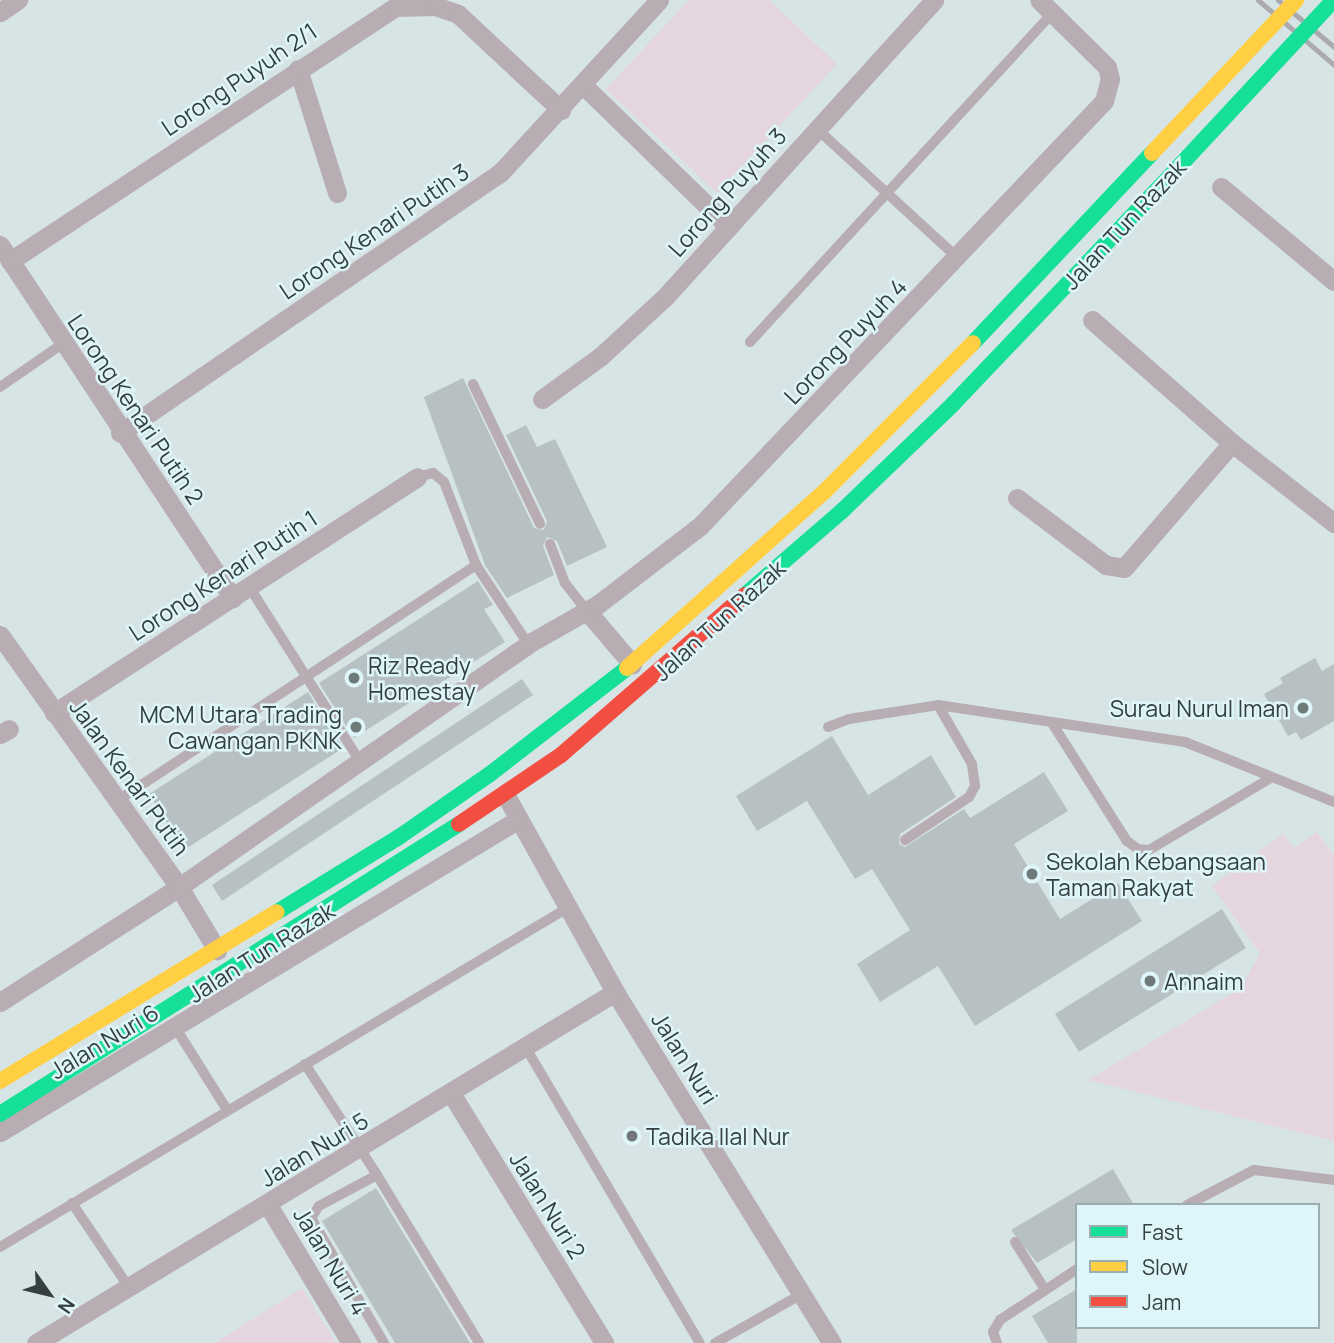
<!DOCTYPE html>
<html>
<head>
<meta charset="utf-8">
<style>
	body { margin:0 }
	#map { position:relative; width:1334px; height:1343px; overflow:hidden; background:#d7e4e6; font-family:Manrope,sans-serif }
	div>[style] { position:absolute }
	.green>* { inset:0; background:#e4d5df }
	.building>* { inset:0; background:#b7c1c3 }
	.lane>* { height:10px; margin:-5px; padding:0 5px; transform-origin:5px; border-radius:5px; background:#b7adb2 }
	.street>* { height:19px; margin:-9.5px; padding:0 9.5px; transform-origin:9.5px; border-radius:9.5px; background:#b7adb2 }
	.fast>* { height:16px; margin:-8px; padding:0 8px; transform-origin:8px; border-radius:8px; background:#16e098 }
	.slow>* { height:16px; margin:-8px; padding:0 8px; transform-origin:8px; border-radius:8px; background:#ffcf43 }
	.jam>* { height:16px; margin:-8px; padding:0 8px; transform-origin:8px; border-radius:8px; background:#f24e42 }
	.rail>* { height:5px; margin:-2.5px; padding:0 2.5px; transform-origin:2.5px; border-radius:2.5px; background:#a9a9ae }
	.fast-bridge>* { height:16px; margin:-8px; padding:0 8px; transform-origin:8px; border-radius:8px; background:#16e098 }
	.slow-bridge>* { height:16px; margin:-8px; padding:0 8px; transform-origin:8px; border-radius:8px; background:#ffcf43 }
	.dots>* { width:19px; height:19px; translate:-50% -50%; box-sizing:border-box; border:4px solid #def6f9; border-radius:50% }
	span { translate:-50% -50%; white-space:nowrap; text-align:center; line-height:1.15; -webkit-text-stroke:5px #def6f9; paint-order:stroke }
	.street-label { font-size:23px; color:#353f40 }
	.poi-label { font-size:23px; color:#353f40 }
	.left { translate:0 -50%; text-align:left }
	.right { translate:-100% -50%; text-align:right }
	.legend { position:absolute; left:1075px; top:1203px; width:245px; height:126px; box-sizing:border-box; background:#def6f9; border:2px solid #9aadaf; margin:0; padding:9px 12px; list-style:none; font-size:21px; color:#353f40 }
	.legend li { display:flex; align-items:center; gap:14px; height:35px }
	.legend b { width:35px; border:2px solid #9aadaf }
	.north { position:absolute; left:14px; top:1259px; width:70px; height:70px; -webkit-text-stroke:5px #def6f9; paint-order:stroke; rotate:124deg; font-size:19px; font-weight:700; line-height:28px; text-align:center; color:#353f40 }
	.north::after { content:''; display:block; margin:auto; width:24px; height:32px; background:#353f40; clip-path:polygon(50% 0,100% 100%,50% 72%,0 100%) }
</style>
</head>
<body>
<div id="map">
	<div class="green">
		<div style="clip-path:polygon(689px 0,769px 0,837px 64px,717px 193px,606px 89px)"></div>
		<div style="clip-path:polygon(1317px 832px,1334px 856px,1334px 1141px,1088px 1080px,1241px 988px,1260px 953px,1212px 886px,1283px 834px,1294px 848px)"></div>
		<div style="clip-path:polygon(302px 1288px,336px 1343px,215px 1343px)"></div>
	</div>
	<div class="building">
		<div style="clip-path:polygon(463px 378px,534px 528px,544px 530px,547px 521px,506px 435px,526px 425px,537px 447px,555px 439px,607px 547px,567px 566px,557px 541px,547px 537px,543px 546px,554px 575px,507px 598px,485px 565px,424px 397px)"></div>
		<div style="clip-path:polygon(478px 581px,493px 605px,484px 609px,505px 642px,354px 738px,319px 683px)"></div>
		<div style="clip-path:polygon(1315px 658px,1322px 671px,1334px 664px,1334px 721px,1301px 740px,1296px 732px,1288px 736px,1264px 694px,1283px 683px,1280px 678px)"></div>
		<div style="clip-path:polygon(522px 679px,533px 695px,222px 901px,212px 885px)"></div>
		<div style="clip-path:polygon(308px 692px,342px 746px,340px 750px,184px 850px,149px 794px)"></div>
		<div style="clip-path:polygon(832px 736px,868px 795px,931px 755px,956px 797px,900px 834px,899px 844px,905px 847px,964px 809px,970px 818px,1044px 772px,1068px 811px,1014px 844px,1060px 919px,1118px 883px,1142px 921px,975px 1026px,938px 966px,880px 1002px,857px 964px,910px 930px,872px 869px,855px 879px,807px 801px,757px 831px,736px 796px)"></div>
		<div style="clip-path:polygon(1222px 909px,1246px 948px,1079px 1052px,1055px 1014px)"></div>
		<div style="clip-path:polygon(1113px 1169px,1134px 1205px,1077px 1205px,1077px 1239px,1037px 1263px,1011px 1230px)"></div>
		<div style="clip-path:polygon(376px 1188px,470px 1343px,395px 1343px,322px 1221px)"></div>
		<div style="clip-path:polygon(1077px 1289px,1077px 1343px,1048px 1343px,1032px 1316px)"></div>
	</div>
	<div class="lane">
		<div style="left:817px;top:129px;width:191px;rotate:42.5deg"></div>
		<div style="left:750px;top:342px;width:447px;rotate:-47.4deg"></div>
		<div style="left:473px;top:384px;width:155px;rotate:64.4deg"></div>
		<div style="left:0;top:387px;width:75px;rotate:-34.7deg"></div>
		<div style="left:417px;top:477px;width:16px;rotate:-14deg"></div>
		<div style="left:433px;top:473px;width:14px;rotate:39deg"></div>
		<div style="left:444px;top:482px;width:89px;rotate:68.9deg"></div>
		<div style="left:476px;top:565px;width:95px;rotate:56.6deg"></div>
		<div style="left:550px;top:544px;width:42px;rotate:69deg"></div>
		<div style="left:565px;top:583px;width:36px;rotate:52deg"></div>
		<div style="left:250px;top:588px;width:205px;rotate:57.6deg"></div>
		<div style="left:1052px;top:723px;width:140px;rotate:57.6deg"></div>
		<div style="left:1127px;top:841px;width:14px;rotate:36deg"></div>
		<div style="left:1138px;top:849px;width:11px;rotate:5deg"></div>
		<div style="left:1149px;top:850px;width:139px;rotate:-30.6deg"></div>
		<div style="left:828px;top:727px;width:22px;rotate:-21deg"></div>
		<div style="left:849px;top:719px;width:90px;rotate:-8.9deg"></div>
		<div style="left:938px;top:705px;width:250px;rotate:8.5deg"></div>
		<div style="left:1185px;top:742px;width:161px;rotate:21.9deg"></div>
		<div style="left:117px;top:801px;width:430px;rotate:-33.3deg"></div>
		<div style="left:905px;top:840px;width:77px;rotate:-33.9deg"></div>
		<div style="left:969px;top:797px;width:13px;rotate:-61deg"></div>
		<div style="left:975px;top:786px;width:22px;rotate:-98deg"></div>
		<div style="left:972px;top:764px;width:68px;rotate:-120deg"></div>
		<div style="left:175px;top:1027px;width:98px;rotate:57.9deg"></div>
		<div style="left:526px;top:1048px;width:342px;rotate:59.5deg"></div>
		<div style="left:305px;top:1064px;width:132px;rotate:57deg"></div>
		<div style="left:377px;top:1175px;width:66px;rotate:151.9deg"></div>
		<div style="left:319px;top:1206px;width:14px;rotate:124deg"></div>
		<div style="left:311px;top:1218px;width:145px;rotate:59.7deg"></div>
		<div style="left:377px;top:1175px;width:197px;rotate:58.7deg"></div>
		<div style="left:72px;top:1203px;width:100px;rotate:56deg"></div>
		<div style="left:1187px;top:1205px;width:76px;rotate:-27.6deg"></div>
		<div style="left:1254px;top:1170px;width:81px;rotate:7.1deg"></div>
		<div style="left:1015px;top:1242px;width:54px;rotate:57.8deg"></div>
		<div style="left:0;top:1247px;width:663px;rotate:-30.86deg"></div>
		<div style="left:715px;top:1343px;width:100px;rotate:-29.4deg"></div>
		<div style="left:997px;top:1343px;width:12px;rotate:-110deg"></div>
		<div style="left:993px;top:1332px;width:14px;rotate:-60deg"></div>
		<div style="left:1000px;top:1320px;width:92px;rotate:-33.5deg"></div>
	</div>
	<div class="street">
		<div style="left:0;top:12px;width:22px;rotate:-34deg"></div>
		<div style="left:298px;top:69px;width:130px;rotate:72.5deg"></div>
		<div style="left:584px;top:86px;width:202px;rotate:44.2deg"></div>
		<div style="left:1221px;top:187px;width:147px;rotate:39.8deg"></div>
		<div style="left:0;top:245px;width:423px;rotate:56.6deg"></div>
		<div style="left:10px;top:261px;width:461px;rotate:-33.4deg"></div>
		<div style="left:395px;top:7px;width:40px;rotate:-1.4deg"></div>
		<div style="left:435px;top:6px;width:24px;rotate:19deg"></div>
		<div style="left:458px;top:14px;width:141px;rotate:43deg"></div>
		<div style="left:1092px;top:320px;width:186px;rotate:41.3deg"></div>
		<div style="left:1232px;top:443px;width:130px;rotate:38.1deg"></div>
		<div style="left:542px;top:399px;width:73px;rotate:-36.1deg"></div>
		<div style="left:601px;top:356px;width:87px;rotate:-42.7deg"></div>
		<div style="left:665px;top:297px;width:401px;rotate:-47.8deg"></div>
		<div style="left:120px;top:433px;width:460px;rotate:-34.4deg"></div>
		<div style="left:500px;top:173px;width:235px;rotate:-47.4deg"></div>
		<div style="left:1017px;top:498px;width:111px;rotate:37deg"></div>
		<div style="left:1106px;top:565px;width:18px;rotate:9deg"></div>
		<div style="left:1124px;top:568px;width:165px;rotate:-49.2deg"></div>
		<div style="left:587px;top:611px;width:70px;rotate:49.7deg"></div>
		<div style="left:0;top:635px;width:309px;rotate:54.6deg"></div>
		<div style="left:179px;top:887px;width:74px;rotate:58.9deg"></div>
		<div style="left:54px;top:713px;width:433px;rotate:-33deg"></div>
		<div style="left:0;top:734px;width:10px;rotate:-29deg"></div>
		<div style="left:505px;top:794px;width:227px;rotate:60.9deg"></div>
		<div style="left:615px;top:992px;width:413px;rotate:58.3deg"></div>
		<div style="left:0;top:1002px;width:213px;rotate:-32.7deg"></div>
		<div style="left:179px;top:887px;width:425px;rotate:-34.8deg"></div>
		<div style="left:528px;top:644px;width:79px;rotate:-29.5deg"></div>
		<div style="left:597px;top:605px;width:130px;rotate:-37.5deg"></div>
		<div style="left:700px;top:526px;width:586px;rotate:-46.45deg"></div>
		<div style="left:1104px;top:101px;width:23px;rotate:-75deg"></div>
		<div style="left:1110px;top:79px;width:12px;rotate:-104deg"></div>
		<div style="left:1107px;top:67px;width:95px;rotate:-135.4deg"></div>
		<div style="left:451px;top:1093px;width:293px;rotate:58.5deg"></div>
		<div style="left:0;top:1132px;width:606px;rotate:-31.09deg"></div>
		<div style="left:268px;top:1205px;width:161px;rotate:59deg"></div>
		<div style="left:36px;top:1343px;width:677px;rotate:-31.22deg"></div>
	</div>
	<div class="fast">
		<div style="left:973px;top:343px;width:261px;rotate:-46.7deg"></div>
		<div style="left:745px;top:595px;width:130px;rotate:-40.9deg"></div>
		<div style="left:843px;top:510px;width:153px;rotate:-43.9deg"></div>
		<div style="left:953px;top:404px;width:319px;rotate:-46.4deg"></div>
		<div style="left:277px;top:912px;width:143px;rotate:-31.6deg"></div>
		<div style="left:399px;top:837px;width:111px;rotate:-34.7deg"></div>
		<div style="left:490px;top:774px;width:173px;rotate:-37.7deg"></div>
		<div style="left:0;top:1114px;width:543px;rotate:-32.29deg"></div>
	</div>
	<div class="slow">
		<div style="left:627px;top:668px;width:266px;rotate:-41.8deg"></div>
		<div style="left:825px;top:491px;width:209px;rotate:-45deg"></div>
		<div style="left:0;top:1081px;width:324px;rotate:-31.4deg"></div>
	</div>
	<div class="jam">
		<div style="left:459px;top:824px;width:123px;rotate:-34.1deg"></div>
		<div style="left:561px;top:755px;width:244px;rotate:-41deg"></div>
	</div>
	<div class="rail">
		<div style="left:1258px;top:0;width:100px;rotate:40.5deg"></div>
		<div style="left:1278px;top:0;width:73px;rotate:40deg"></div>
	</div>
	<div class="fast-bridge">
		<div style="left:1173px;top:173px;width:236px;rotate:-47.1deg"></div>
	</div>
	<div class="slow-bridge">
		<div style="left:1152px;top:153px;width:210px;rotate:-46.7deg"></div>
	</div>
	<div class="dots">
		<div style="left:354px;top:678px;background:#6e797a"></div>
		<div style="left:1303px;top:708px;background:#6e797a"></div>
		<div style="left:356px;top:727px;background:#6e797a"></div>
		<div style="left:1032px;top:874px;background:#6e797a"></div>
		<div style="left:1150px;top:981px;background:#6e797a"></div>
		<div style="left:632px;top:1136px;background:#6e797a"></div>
	</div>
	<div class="street-label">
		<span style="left:239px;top:79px;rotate:-34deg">Lorong Puyuh 2/1</span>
		<span style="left:727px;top:192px;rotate:-48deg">Lorong Puyuh 3</span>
		<span style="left:1124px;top:224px;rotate:-47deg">Jalan Tun Razak</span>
		<span style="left:374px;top:231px;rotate:-34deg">Lorong Kenari Putih 3</span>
		<span style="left:845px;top:341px;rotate:-46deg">Lorong Puyuh 4</span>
		<span style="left:136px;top:409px;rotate:56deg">Lorong Kenari Putih 2</span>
		<span style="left:223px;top:575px;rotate:-33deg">Lorong Kenari Putih 1</span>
		<span style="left:719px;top:620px;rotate:-42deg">Jalan Tun Razak</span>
		<span style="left:130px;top:777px;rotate:54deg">Jalan Kenari Putih</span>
		<span style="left:261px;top:952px;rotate:-32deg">Jalan Tun Razak</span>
		<span style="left:104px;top:1041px;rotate:-31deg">Jalan Nuri 6</span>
		<span style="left:685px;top:1058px;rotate:58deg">Jalan Nuri</span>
		<span style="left:314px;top:1149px;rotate:-31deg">Jalan Nuri 5</span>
		<span style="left:548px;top:1205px;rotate:58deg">Jalan Nuri 2</span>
		<span style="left:331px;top:1261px;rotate:59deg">Jalan Nuri 4</span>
	</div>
	<div class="poi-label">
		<span class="left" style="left:368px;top:678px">Riz Ready<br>Homestay</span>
		<span class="right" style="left:1289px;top:708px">Surau Nurul Iman</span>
		<span class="right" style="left:342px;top:727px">MCM Utara Trading<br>Cawangan PKNK</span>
		<span class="left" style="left:1046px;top:874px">Sekolah Kebangsaan<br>Taman Rakyat</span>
		<span class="left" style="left:1164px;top:981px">Annaim</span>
		<span class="left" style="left:646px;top:1136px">Tadika Ilal Nur</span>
	</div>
	<ul class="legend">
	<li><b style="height:9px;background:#16e098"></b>Fast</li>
	<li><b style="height:9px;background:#ffcf43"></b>Slow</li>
	<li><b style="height:9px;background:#f24e42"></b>Jam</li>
	</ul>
	<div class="north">N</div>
</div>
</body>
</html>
